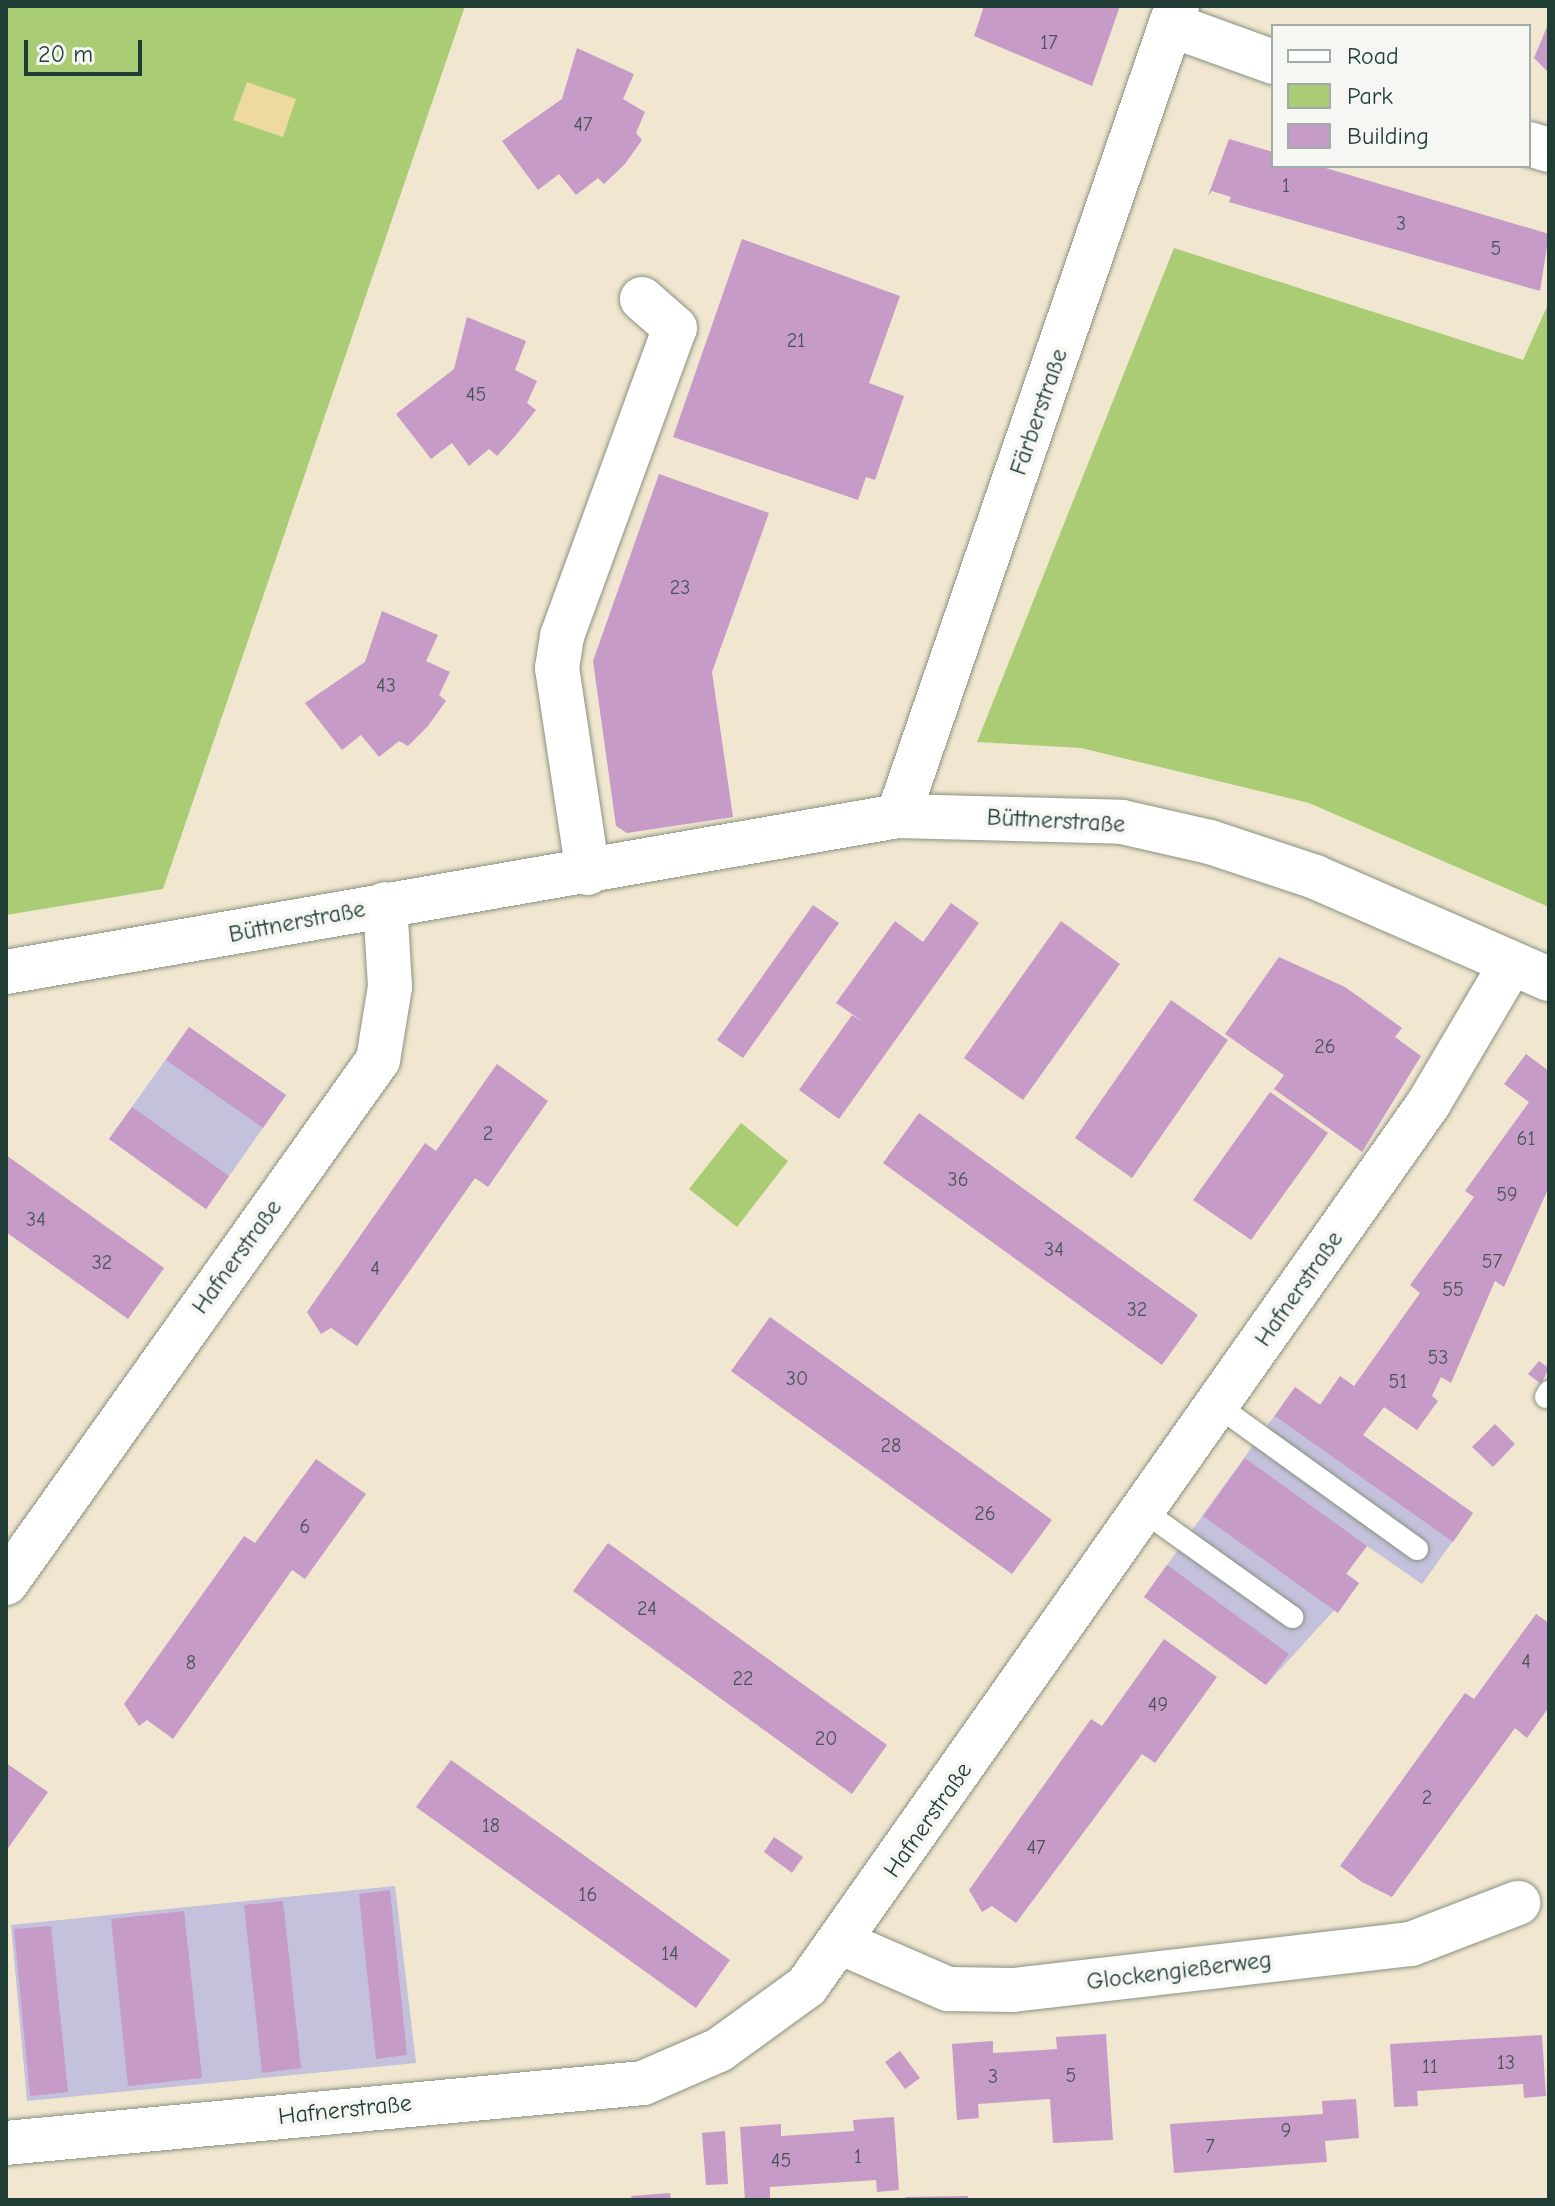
<!DOCTYPE html>
<html>
<head>
<meta charset="utf-8">
<style>
	body { margin:0 }
	#map { position:relative; width:1555px; height:2206px; overflow:hidden; background:#f1e6cf; font-family:"Comic Neue",sans-serif }
	div>[style] { position:absolute }
	.industrial>* { inset:0; background:#c3c1db }
	.green>* { inset:0; background:#aacc75 }
	.sand>* { inset:0; background:#eeda9e }
	.building>* { inset:0; background:#c79bc7 }
	.roads { filter:drop-shadow(0 0 2px #889282) drop-shadow(0 0 2px #889282) }
	.lane>* { height:22px; margin:-11px; padding:0 11px; transform-origin:11px; border-radius:11px; background:#fff }
	.street>* { height:44px; margin:-22px; padding:0 22px; transform-origin:22px; border-radius:22px; background:#fff }
	span { translate:-50% -50%; white-space:nowrap; text-align:center; line-height:1.15; -webkit-text-stroke:8px #f6f6f2; paint-order:stroke }
	.number-label { font-size:20px; color:#495459 }
	.number-label span { -webkit-text-stroke-width:0 }
	.street-label { font-size:24px; color:#1f3d34 }
	.frame { position:absolute; inset:0; border:8px solid #1f3d34; pointer-events:none }
	.legend { position:absolute; left:1271px; top:24px; width:260px; height:144px; box-sizing:border-box; background:#f6f6f2; border:2px solid #a0aca6; margin:0; padding:10px 14px; list-style:none; font-size:24px; color:#1f3d34 }
	.legend li { display:flex; align-items:center; gap:16px; height:40px }
	.legend b { width:40px; border:2px solid #a0aca6 }
	.scale { position:absolute; left:24px; top:40px; width:118px; height:36px; box-sizing:border-box; border:4px solid #1f3d34; border-top:0; padding-left:10px; font-size:24px; line-height:28px; white-space:nowrap; color:#1f3d34; -webkit-text-stroke:6px #f6f6f2; paint-order:stroke }
</style>
</head>
<body>
<div id="map">
	<div class="industrial">
		<div style="clip-path:polygon(189px 1027px,286px 1095px,206px 1209px,109px 1139px)"></div>
		<div style="clip-path:polygon(1295px 1387px,1473px 1513px,1422px 1584px,1367px 1546px,1346px 1573px,1359px 1583px,1266px 1685px,1144px 1597px)"></div>
		<div style="clip-path:polygon(395px 1886px,416px 2063px,27px 2101px,11px 1925px)"></div>
	</div>
	<div class="green">
		<div style="clip-path:polygon(6px 6px,465px 6px,163px 889px,6px 915px)"></div>
		<div style="clip-path:polygon(1174px 248px,1523px 360px,1549px 302px,1549px 907px,1309px 803px,1081px 748px,977px 742px)"></div>
		<div style="clip-path:polygon(741px 1123px,788px 1161px,737px 1227px,689px 1189px)"></div>
	</div>
	<div class="sand">
		<div style="clip-path:polygon(247px 82px,296px 99px,283px 137px,233px 120px)"></div>
	</div>
	<div class="building">
		<div style="clip-path:polygon(984px 6px,1120px 6px,1092px 86px,974px 36px)"></div>
		<div style="clip-path:polygon(1549px 22px,1549px 73px,1534px 58px)"></div>
		<div style="clip-path:polygon(577px 48px,634px 74px,623px 99px,645px 112px,636px 133px,642px 140px,625px 164px,604px 184px,598px 178px,576px 195px,559px 174px,538px 190px,502px 141px,562px 99px)"></div>
		<div style="clip-path:polygon(1229px 139px,1273px 152px,1273px 166px,1319px 166px,1549px 234px,1540px 291px,1229px 202px,1231px 197px,1212px 191px,1208px 196px)"></div>
		<div style="clip-path:polygon(742px 239px,900px 296px,869px 383px,904px 396px,875px 480px,866px 477px,858px 500px,673px 437px)"></div>
		<div style="clip-path:polygon(467px 317px,526px 341px,515px 370px,537px 381px,527px 403px,536px 410px,516px 435px,497px 456px,489px 449px,469px 466px,452px 443px,431px 459px,396px 414px,454px 369px)"></div>
		<div style="clip-path:polygon(659px 474px,769px 513px,712px 672px,733px 817px,627px 833px,616px 826px,593px 661px)"></div>
		<div style="clip-path:polygon(382px 611px,438px 635px,426px 661px,450px 672px,439px 695px,446px 701px,428px 726px,408px 746px,399px 741px,379px 757px,361px 735px,342px 750px,305px 703px,365px 662px)"></div>
		<div style="clip-path:polygon(951px 903px,979px 923px,839px 1119px,799px 1090px,852px 1015px,865px 1023px,836px 1003px,895px 921px,923px 942px)"></div>
		<div style="clip-path:polygon(813px 905px,839px 923px,743px 1058px,717px 1040px)"></div>
		<div style="clip-path:polygon(1061px 921px,1120px 964px,1023px 1100px,964px 1058px)"></div>
		<div style="clip-path:polygon(1279px 957px,1345px 987px,1402px 1028px,1395px 1037px,1421px 1056px,1362px 1152px,1274px 1089px,1284px 1075px,1225px 1034px)"></div>
		<div style="clip-path:polygon(1171px 1000px,1228px 1040px,1132px 1178px,1075px 1138px)"></div>
		<div style="clip-path:polygon(189px 1027px,286px 1095px,263px 1128px,166px 1060px)"></div>
		<div style="clip-path:polygon(1526px 1054px,1549px 1071px,1549px 1187px,1504px 1287px,1495px 1281px,1451px 1383px,1441px 1377px,1432px 1396px,1438px 1401px,1417px 1430px,1384px 1407px,1363px 1435px,1473px 1513px,1453px 1542px,1275px 1416px,1295px 1387px,1320px 1405px,1340px 1376px,1354px 1386px,1420px 1293px,1410px 1285px,1474px 1197px,1465px 1191px,1529px 1102px,1504px 1084px)"></div>
		<div style="clip-path:polygon(497px 1064px,548px 1101px,488px 1187px,475px 1178px,357px 1346px,331px 1328px,321px 1334px,307px 1312px,425px 1143px,436px 1151px)"></div>
		<div style="clip-path:polygon(1270px 1092px,1328px 1133px,1251px 1240px,1193px 1200px)"></div>
		<div style="clip-path:polygon(132px 1107px,229px 1176px,206px 1209px,109px 1139px)"></div>
		<div style="clip-path:polygon(919px 1113px,1198px 1315px,1162px 1365px,883px 1163px)"></div>
		<div style="clip-path:polygon(6px 1155px,164px 1268px,128px 1319px,6px 1232px)"></div>
		<div style="clip-path:polygon(770px 1317px,1052px 1520px,1012px 1574px,731px 1371px)"></div>
		<div style="clip-path:polygon(1539px 1361px,1549px 1368px,1541px 1384px,1528px 1374px)"></div>
		<div style="clip-path:polygon(1495px 1424px,1515px 1444px,1493px 1467px,1472px 1447px)"></div>
		<div style="clip-path:polygon(1245px 1458px,1367px 1546px,1346px 1574px,1359px 1583px,1338px 1613px,1203px 1516px)"></div>
		<div style="clip-path:polygon(316px 1459px,366px 1494px,305px 1579px,292px 1570px,173px 1739px,147px 1720px,139px 1726px,124px 1704px,244px 1536px,255px 1543px)"></div>
		<div style="clip-path:polygon(608px 1543px,887px 1745px,852px 1794px,573px 1591px)"></div>
		<div style="clip-path:polygon(1167px 1565px,1289px 1654px,1266px 1685px,1144px 1597px)"></div>
		<div style="clip-path:polygon(1536px 1614px,1549px 1623px,1549px 1707px,1527px 1738px,1515px 1728px,1392px 1897px,1362px 1882px,1340px 1866px,1465px 1693px,1474px 1699px)"></div>
		<div style="clip-path:polygon(1164px 1639px,1217px 1677px,1155px 1763px,1142px 1754px,1016px 1923px,992px 1906px,982px 1912px,969px 1890px,1091px 1719px,1102px 1726px)"></div>
		<div style="clip-path:polygon(451px 1760px,730px 1960px,696px 2008px,416px 1807px)"></div>
		<div style="clip-path:polygon(6px 1763px,48px 1792px,6px 1851px)"></div>
		<div style="clip-path:polygon(774px 1837px,803px 1857px,792px 1873px,764px 1852px)"></div>
		<div style="clip-path:polygon(390px 1890px,407px 2055px,376px 2059px,359px 1894px)"></div>
		<div style="clip-path:polygon(283px 1901px,301px 2068px,262px 2073px,244px 1905px)"></div>
		<div style="clip-path:polygon(184px 1911px,202px 2078px,128px 2086px,111px 1919px)"></div>
		<div style="clip-path:polygon(51px 1926px,68px 2092px,30px 2096px,14px 1929px)"></div>
		<div style="clip-path:polygon(1106px 2034px,1113px 2140px,1053px 2143px,1050px 2099px,978px 2104px,979px 2118px,957px 2120px,952px 2044px,993px 2041px,993px 2053px,1011px 2052px,1057px 2049px,1056px 2037px)"></div>
		<div style="clip-path:polygon(1542px 2035px,1546px 2096px,1524px 2098px,1523px 2084px,1417px 2091px,1418px 2106px,1394px 2107px,1390px 2044px)"></div>
		<div style="clip-path:polygon(900px 2051px,920px 2078px,905px 2089px,885px 2062px)"></div>
		<div style="clip-path:polygon(1356px 2099px,1359px 2138px,1325px 2141px,1327px 2162px,1174px 2173px,1170px 2124px,1323px 2114px,1322px 2101px)"></div>
		<div style="clip-path:polygon(894px 2117px,899px 2190px,877px 2192px,876px 2180px,770px 2187px,770px 2200px,745px 2200px,740px 2127px,781px 2124px,781px 2136px,796px 2135px,854px 2131px,853px 2120px)"></div>
		<div style="clip-path:polygon(725px 2131px,728px 2184px,706px 2185px,702px 2133px)"></div>
		<div style="clip-path:polygon(670px 2193px,671px 2200px,632px 2200px,631px 2196px)"></div>
		<div style="clip-path:polygon(968px 2196px,968px 2200px,905px 2200px,905px 2197px)"></div>
	</div>
	<div class="roads">
		<div class="lane">
			<div style="left:1546px;top:1397px;width:6px;rotate:-59deg"></div>
			<div style="left:1218px;top:1406px;width:245px;rotate:35.7deg"></div>
			<div style="left:1145px;top:1512px;width:181px;rotate:35.5deg"></div>
		</div>
		<div class="street">
			<div style="left:1171px;top:25px;width:109px;rotate:19.9deg"></div>
			<div style="left:1529px;top:144px;width:21px;rotate:17deg"></div>
			<div style="left:898px;top:816px;width:857px;rotate:-70.99deg"></div>
			<div style="left:588px;top:873px;width:207px;rotate:-98.6deg"></div>
			<div style="left:557px;top:668px;width:32px;rotate:-81deg"></div>
			<div style="left:562px;top:636px;width:328px;rotate:-69.9deg"></div>
			<div style="left:675px;top:328px;width:44px;rotate:-138.7deg"></div>
			<div style="left:6px;top:972px;width:906px;rotate:-9.92deg"></div>
			<div style="left:898px;top:816px;width:224px;rotate:1.5deg"></div>
			<div style="left:1122px;top:822px;width:90px;rotate:12.8deg"></div>
			<div style="left:1210px;top:842px;width:111px;rotate:18.4deg"></div>
			<div style="left:1315px;top:877px;width:255px;rotate:23.6deg"></div>
			<div style="left:6px;top:1583px;width:642px;rotate:-54.58deg"></div>
			<div style="left:378px;top:1060px;width:74px;rotate:-80.7deg"></div>
			<div style="left:390px;top:987px;width:83px;rotate:-93.4deg"></div>
			<div style="left:842px;top:1943px;width:116px;rotate:23.5deg"></div>
			<div style="left:948px;top:1989px;width:65px;rotate:0.9deg"></div>
			<div style="left:1013px;top:1990px;width:401px;rotate:-6.6deg"></div>
			<div style="left:1411px;top:1944px;width:115px;rotate:-21deg"></div>
			<div style="left:6px;top:2143px;width:640px;rotate:-5.38deg"></div>
			<div style="left:643px;top:2083px;width:83px;rotate:-23.5deg"></div>
			<div style="left:719px;top:2050px;width:109px;rotate:-36deg"></div>
			<div style="left:807px;top:1986px;width:1080px;rotate:-54.84deg"></div>
			<div style="left:1429px;top:1103px;width:161px;rotate:-59.5deg"></div>
		</div>
	</div>
	<div class="number-label">
		<span style="left:1049px;top:42px">17</span>
		<span style="left:583px;top:124px">47</span>
		<span style="left:1286px;top:185px">1</span>
		<span style="left:1401px;top:223px">3</span>
		<span style="left:1496px;top:248px">5</span>
		<span style="left:796px;top:340px">21</span>
		<span style="left:476px;top:394px">45</span>
		<span style="left:680px;top:587px">23</span>
		<span style="left:386px;top:685px">43</span>
		<span style="left:1325px;top:1046px">26</span>
		<span style="left:488px;top:1133px">2</span>
		<span style="left:1526px;top:1138px">61</span>
		<span style="left:958px;top:1179px">36</span>
		<span style="left:1507px;top:1194px">59</span>
		<span style="left:36px;top:1219px">34</span>
		<span style="left:1054px;top:1249px">34</span>
		<span style="left:1492px;top:1261px">57</span>
		<span style="left:102px;top:1262px">32</span>
		<span style="left:375px;top:1268px">4</span>
		<span style="left:1453px;top:1289px">55</span>
		<span style="left:1137px;top:1309px">32</span>
		<span style="left:1438px;top:1357px">53</span>
		<span style="left:797px;top:1378px">30</span>
		<span style="left:1398px;top:1381px">51</span>
		<span style="left:891px;top:1445px">28</span>
		<span style="left:985px;top:1513px">26</span>
		<span style="left:305px;top:1526px">6</span>
		<span style="left:647px;top:1608px">24</span>
		<span style="left:1526px;top:1661px">4</span>
		<span style="left:191px;top:1662px">8</span>
		<span style="left:743px;top:1678px">22</span>
		<span style="left:1158px;top:1704px">49</span>
		<span style="left:826px;top:1738px">20</span>
		<span style="left:1427px;top:1797px">2</span>
		<span style="left:491px;top:1825px">18</span>
		<span style="left:1036px;top:1847px">47</span>
		<span style="left:588px;top:1894px">16</span>
		<span style="left:670px;top:1953px">14</span>
		<span style="left:1506px;top:2062px">13</span>
		<span style="left:1430px;top:2066px">11</span>
		<span style="left:1071px;top:2075px">5</span>
		<span style="left:993px;top:2076px">3</span>
		<span style="left:1286px;top:2130px">9</span>
		<span style="left:1210px;top:2146px">7</span>
		<span style="left:858px;top:2156px">1</span>
		<span style="left:781px;top:2160px">45</span>
	</div>
	<div class="street-label">
		<span style="left:1039px;top:412px;rotate:-71deg">Färberstraße</span>
		<span style="left:1056px;top:821px;rotate:3deg">Büttnerstraße</span>
		<span style="left:297px;top:922px;rotate:-11deg">Büttnerstraße</span>
		<span style="left:237px;top:1257px;rotate:-54deg">Hafnerstraße</span>
		<span style="left:1299px;top:1289px;rotate:-55deg">Hafnerstraße</span>
		<span style="left:928px;top:1820px;rotate:-55deg">Hafnerstraße</span>
		<span style="left:1179px;top:1971px;rotate:-7deg">Glockengießerweg</span>
		<span style="left:345px;top:2110px;rotate:-6deg">Hafnerstraße</span>
	</div>
	<div class="frame"></div>
	<ul class="legend">
	<li><b style="height:10px;background:#fff"></b>Road</li>
	<li><b style="height:22px;background:#aacc75"></b>Park</li>
	<li><b style="height:22px;background:#c79bc7"></b>Building</li>
	</ul>
	<div class="scale">20 m</div>
</div>
</body>
</html>
